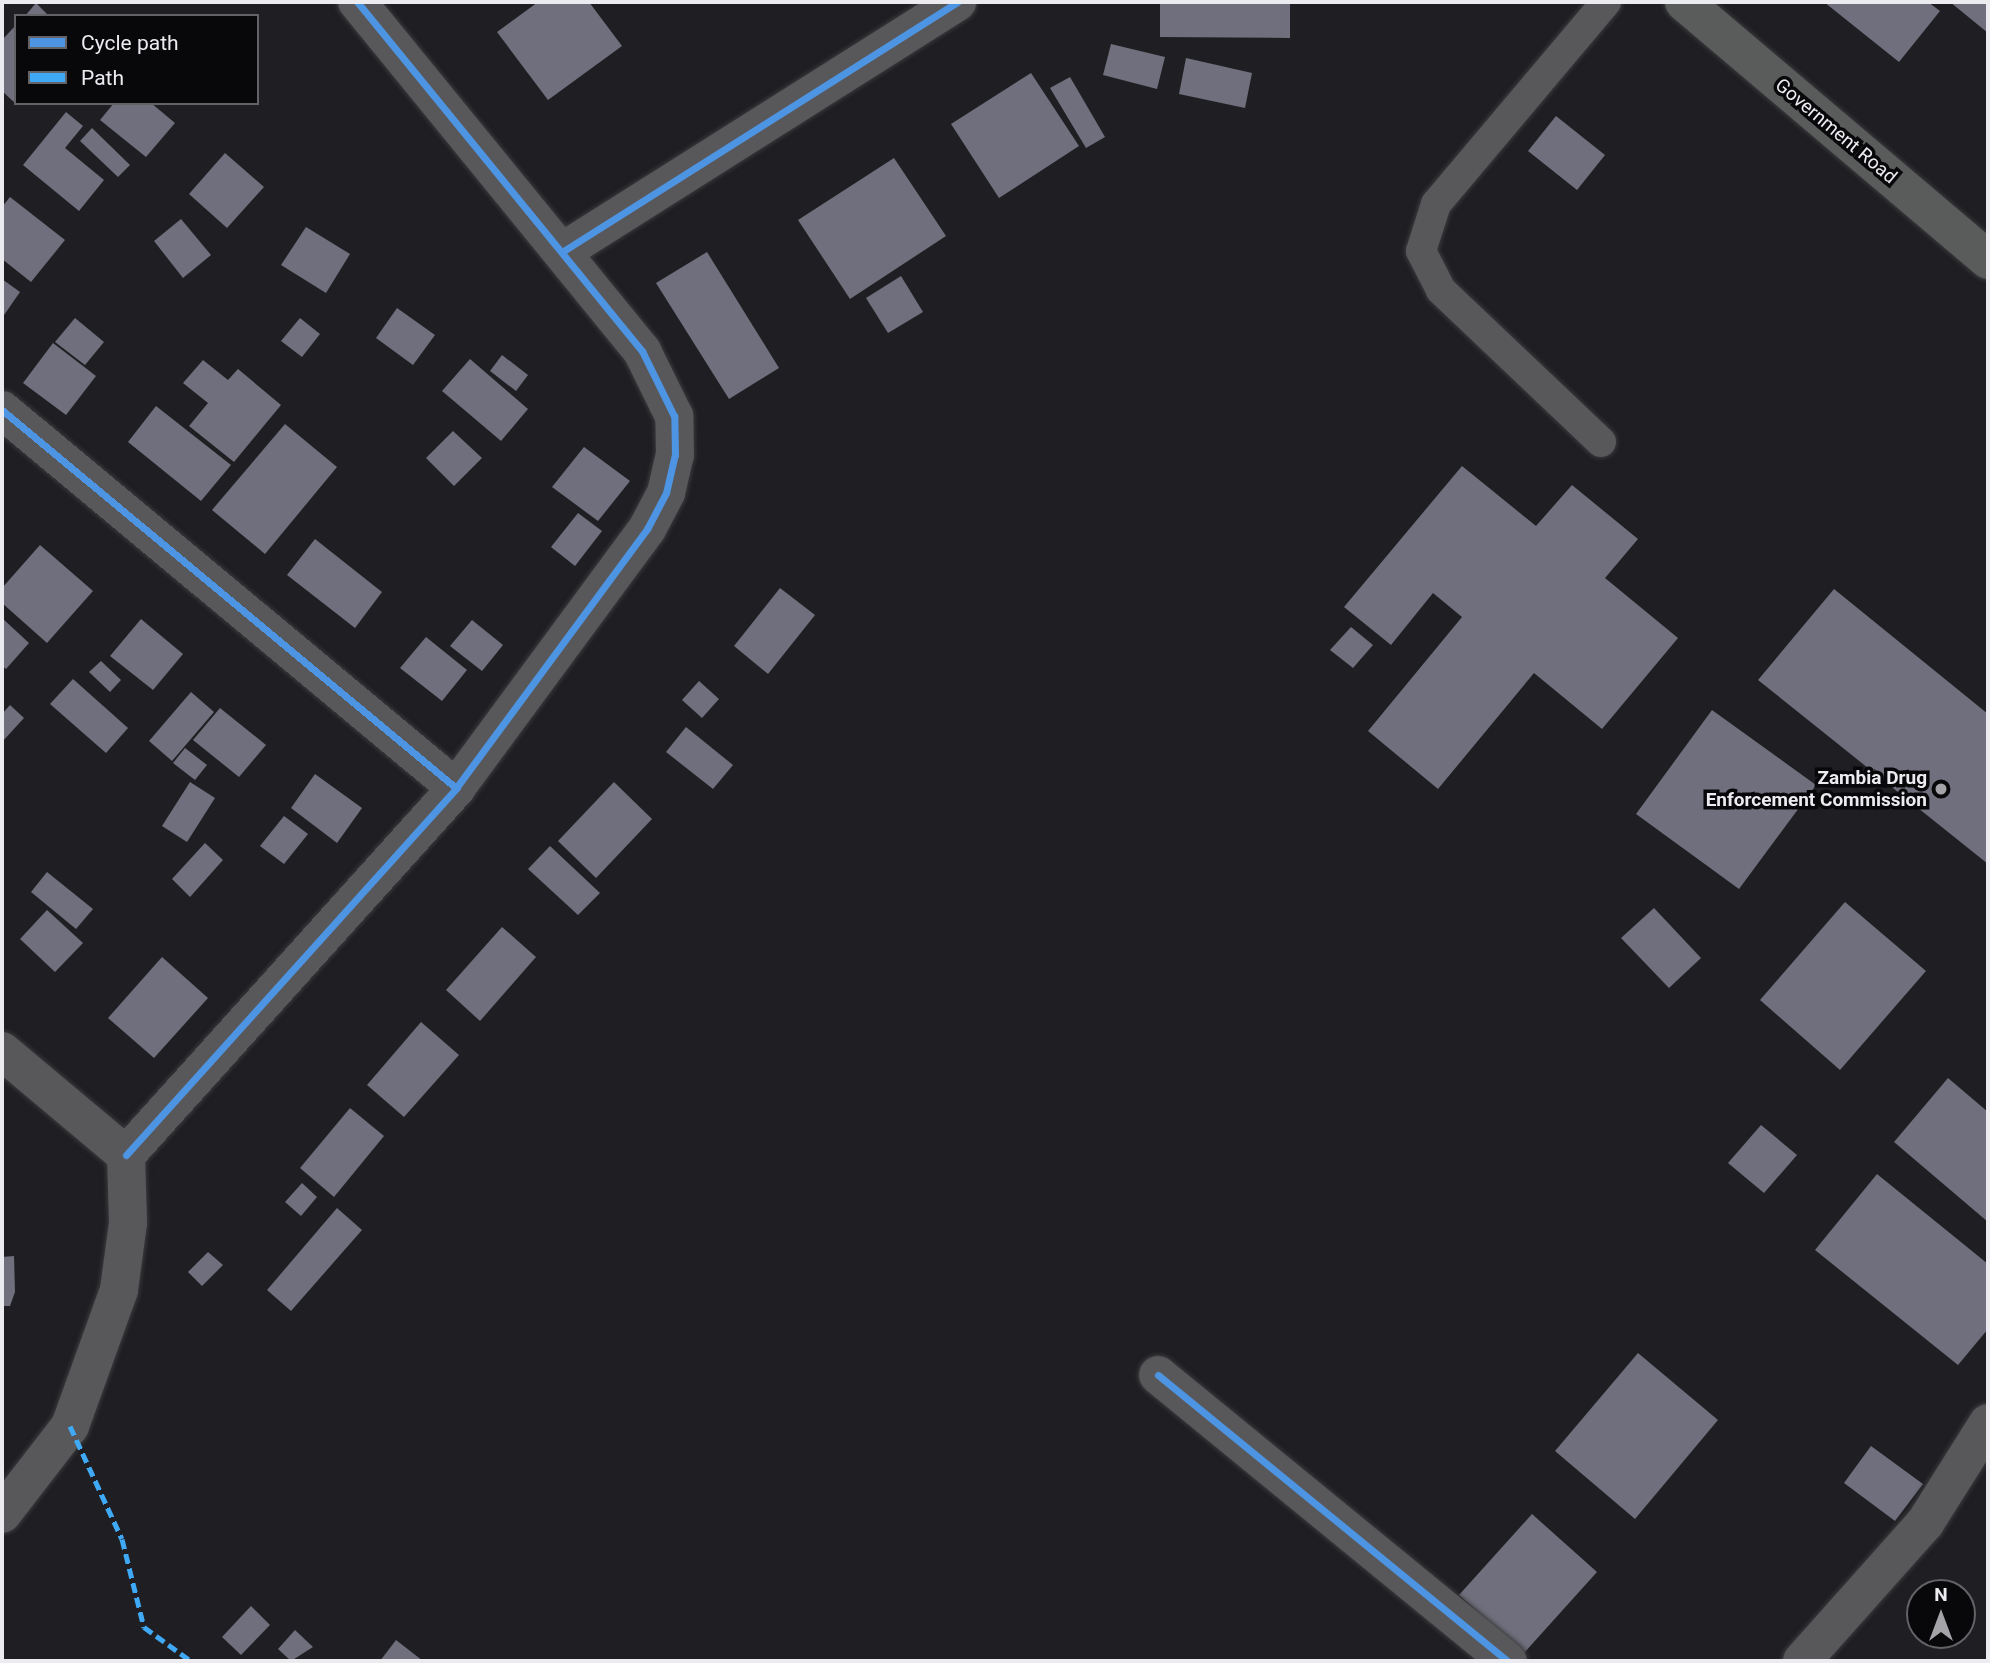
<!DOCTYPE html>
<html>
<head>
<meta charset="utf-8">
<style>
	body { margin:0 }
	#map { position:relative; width:1990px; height:1663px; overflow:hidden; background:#1f1f23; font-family:Roboto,sans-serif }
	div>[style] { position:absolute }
	.building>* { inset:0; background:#6f6f7d }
	.roads { filter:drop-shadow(0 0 2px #3a3a3d) drop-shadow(0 0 2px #3a3a3d) }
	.service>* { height:30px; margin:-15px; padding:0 15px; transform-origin:15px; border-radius:15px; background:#58585b }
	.minor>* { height:38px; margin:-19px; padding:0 19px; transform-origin:19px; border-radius:19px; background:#58585b }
	.secondary>* { height:38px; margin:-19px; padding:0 19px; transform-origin:19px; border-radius:19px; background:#5a5c5c }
	.quiet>* { height:5px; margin-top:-2.5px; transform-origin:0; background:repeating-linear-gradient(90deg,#3fa9f5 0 10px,transparent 0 15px) }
	.cycleway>* { height:7px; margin:-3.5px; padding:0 3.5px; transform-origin:3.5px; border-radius:3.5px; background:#4d94e3 }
	.dots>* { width:19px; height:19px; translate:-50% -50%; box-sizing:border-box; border:4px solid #08080b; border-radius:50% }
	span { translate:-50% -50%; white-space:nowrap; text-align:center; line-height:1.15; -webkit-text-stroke:7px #08080b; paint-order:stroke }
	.street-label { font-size:19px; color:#ebebf0 }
	.poi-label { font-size:19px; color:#ebebf0; font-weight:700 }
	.right { translate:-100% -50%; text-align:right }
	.frame { position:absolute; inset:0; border:4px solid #ebebf0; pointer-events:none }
	.legend { position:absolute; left:14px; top:14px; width:245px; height:91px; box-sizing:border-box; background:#08080b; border:2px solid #636367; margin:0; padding:9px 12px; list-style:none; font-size:21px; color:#ebebf0 }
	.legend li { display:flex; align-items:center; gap:14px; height:35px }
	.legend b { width:35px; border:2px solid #636367 }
	.north { position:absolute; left:1906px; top:1579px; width:70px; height:70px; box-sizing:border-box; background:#08080b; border:2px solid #636367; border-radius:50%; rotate:0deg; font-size:19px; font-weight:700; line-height:28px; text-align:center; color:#ebebf0 }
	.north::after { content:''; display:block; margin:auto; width:24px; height:32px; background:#a4a4a8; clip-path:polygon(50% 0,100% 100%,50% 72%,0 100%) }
</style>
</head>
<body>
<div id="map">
	<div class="building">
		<div style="clip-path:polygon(538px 2px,589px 2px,622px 46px,548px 100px,497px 32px)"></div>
		<div style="clip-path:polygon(1160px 2px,1290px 2px,1290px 38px,1160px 37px)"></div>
		<div style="clip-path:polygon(1824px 2px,1928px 2px,1940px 11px,1899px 62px)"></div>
		<div style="clip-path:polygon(1950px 2px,1988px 2px,1988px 33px)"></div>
		<div style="clip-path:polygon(36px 3px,49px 16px,25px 16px)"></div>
		<div style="clip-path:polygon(16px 25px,16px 104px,2px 91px,2px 40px)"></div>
		<div style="clip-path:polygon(1111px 44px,1165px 57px,1157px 89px,1103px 75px)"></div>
		<div style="clip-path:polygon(1186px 58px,1252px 73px,1245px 108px,1179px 94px)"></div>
		<div style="clip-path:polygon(1031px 73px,1079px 146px,999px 198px,951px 124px)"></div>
		<div style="clip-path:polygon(1070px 77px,1105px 137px,1086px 148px,1050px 88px)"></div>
		<div style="clip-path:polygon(114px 103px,151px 103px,175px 123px,146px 157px,100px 120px)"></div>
		<div style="clip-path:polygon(66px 112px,83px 126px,65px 148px,104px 180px,79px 211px,23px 165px)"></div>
		<div style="clip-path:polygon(1556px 116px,1605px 155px,1577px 190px,1528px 151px)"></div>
		<div style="clip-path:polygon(92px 128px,130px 165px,118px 177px,80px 141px)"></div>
		<div style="clip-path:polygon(225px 153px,264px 187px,227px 228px,189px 194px)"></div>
		<div style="clip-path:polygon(894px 158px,946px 236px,850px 299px,798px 220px)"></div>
		<div style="clip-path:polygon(10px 197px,65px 240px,31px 282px,2px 259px,2px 207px)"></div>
		<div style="clip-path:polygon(181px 219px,211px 255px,183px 278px,154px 241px)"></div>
		<div style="clip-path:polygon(306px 227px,350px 254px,326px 293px,281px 265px)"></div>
		<div style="clip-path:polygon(707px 252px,779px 368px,729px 399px,656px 283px)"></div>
		<div style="clip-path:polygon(901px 276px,923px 312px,888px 333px,866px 298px)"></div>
		<div style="clip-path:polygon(2px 279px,20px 292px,2px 318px)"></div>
		<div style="clip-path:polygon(397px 308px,435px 335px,413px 365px,376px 338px)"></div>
		<div style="clip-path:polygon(75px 318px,104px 342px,85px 365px,55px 342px)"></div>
		<div style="clip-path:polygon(300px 318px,320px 334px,302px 357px,281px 341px)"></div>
		<div style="clip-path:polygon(53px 343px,96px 376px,66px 415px,23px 383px)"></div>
		<div style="clip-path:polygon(502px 355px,528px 375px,516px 391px,490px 371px)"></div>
		<div style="clip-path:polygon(470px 359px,528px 409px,501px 441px,442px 391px)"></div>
		<div style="clip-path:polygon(203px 360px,228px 380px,238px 369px,281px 405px,234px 462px,189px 426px,208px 403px,183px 383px)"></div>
		<div style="clip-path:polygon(156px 406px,231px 465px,201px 501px,128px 442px)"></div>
		<div style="clip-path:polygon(285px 424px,337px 467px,265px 554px,212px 510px)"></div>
		<div style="clip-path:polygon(453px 431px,482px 458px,454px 486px,426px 458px)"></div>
		<div style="clip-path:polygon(584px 447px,630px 481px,598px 521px,552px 487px)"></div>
		<div style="clip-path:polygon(1462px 466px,1536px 526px,1572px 485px,1638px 539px,1605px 578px,1678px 638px,1602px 729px,1534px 673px,1438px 789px,1368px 731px,1462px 617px,1433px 593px,1391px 645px,1344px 607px)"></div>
		<div style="clip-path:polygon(578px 513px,602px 531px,575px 566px,551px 547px)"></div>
		<div style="clip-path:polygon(315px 539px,382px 592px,355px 628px,287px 575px)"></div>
		<div style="clip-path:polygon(40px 545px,93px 591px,47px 643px,2px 603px,2px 588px)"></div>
		<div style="clip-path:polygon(780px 588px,815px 615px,768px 674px,734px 646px)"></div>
		<div style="clip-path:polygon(1834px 589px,1988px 714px,1988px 864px,1758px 680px)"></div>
		<div style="clip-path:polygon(2px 618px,29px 643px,6px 669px,2px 666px)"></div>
		<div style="clip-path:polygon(141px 619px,183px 654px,153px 690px,110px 656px)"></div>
		<div style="clip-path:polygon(472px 620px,503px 645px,482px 671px,450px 646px)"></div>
		<div style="clip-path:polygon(1351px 627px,1373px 645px,1353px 668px,1330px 650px)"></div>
		<div style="clip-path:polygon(426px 637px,467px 670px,442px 701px,400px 668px)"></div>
		<div style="clip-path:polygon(101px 661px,121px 680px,110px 692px,89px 672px)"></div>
		<div style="clip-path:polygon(73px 679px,128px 728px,106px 753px,50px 704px)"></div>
		<div style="clip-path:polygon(699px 681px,719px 699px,702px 718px,682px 700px)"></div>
		<div style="clip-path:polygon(191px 692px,214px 712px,172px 761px,149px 741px)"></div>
		<div style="clip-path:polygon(10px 705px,24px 718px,2px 742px,2px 714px)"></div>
		<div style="clip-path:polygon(220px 708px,266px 745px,239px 777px,193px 740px)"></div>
		<div style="clip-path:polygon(1712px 710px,1816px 785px,1739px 889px,1636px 814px)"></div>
		<div style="clip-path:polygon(686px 727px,733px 765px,713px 789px,666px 752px)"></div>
		<div style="clip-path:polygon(185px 748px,207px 765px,195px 780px,173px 763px)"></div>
		<div style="clip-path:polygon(315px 774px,362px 808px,337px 843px,291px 808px)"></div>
		<div style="clip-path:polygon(190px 782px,215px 798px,187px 842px,162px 826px)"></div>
		<div style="clip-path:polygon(614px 782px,652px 819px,596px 878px,558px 841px)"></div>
		<div style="clip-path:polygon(284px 816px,308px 834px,284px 864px,260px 846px)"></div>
		<div style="clip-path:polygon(205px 843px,223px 860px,190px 897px,172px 879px)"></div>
		<div style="clip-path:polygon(550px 846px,600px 893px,578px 915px,528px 869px)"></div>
		<div style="clip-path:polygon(47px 872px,93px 909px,76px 929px,31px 892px)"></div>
		<div style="clip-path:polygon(1845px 902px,1926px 971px,1840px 1070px,1760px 1000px)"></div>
		<div style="clip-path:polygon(1654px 908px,1701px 958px,1669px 988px,1621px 938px)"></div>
		<div style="clip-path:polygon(47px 910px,83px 943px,55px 972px,20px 939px)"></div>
		<div style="clip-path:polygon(502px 927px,536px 957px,480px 1021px,446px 990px)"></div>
		<div style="clip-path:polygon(162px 957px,208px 998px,154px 1058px,108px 1018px)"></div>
		<div style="clip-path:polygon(421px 1022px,459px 1055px,404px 1117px,367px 1085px)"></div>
		<div style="clip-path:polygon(1948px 1078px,1988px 1112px,1988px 1222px,1894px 1142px)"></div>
		<div style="clip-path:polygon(350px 1108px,384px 1136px,334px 1197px,300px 1168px)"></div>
		<div style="clip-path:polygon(1761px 1125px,1797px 1155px,1764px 1193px,1728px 1163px)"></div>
		<div style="clip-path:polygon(1877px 1174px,1988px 1264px,1988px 1329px,1958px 1365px,1815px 1250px)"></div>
		<div style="clip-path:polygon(302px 1183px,317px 1197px,301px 1216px,285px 1202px)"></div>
		<div style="clip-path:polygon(337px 1208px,362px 1230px,291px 1311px,267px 1290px)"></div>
		<div style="clip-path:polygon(208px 1252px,223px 1265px,202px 1286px,188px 1272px)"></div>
		<div style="clip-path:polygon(14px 1256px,15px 1292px,10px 1306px,2px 1306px,2px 1257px)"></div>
		<div style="clip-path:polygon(1638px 1353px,1718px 1420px,1635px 1519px,1555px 1451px)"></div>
		<div style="clip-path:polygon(1871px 1446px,1923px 1484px,1895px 1521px,1844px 1483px)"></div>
		<div style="clip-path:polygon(1532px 1514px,1597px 1572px,1524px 1653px,1459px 1595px)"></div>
		<div style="clip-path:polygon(251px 1606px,270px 1625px,241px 1655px,222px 1637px)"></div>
		<div style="clip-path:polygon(295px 1630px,313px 1647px,291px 1661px,278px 1649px)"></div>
		<div style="clip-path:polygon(396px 1640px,423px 1661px,380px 1661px)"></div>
	</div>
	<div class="roads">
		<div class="service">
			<div style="left:1601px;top:442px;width:221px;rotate:-136.5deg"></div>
			<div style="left:1441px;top:290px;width:44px;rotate:-117.1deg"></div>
			<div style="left:1421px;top:251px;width:49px;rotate:-72.3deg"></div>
			<div style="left:1436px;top:204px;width:264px;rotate:-49.9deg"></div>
		</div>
		<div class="minor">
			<div style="left:565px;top:250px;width:464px;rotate:-32.3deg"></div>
			<div style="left:2px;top:410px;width:591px;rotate:39.78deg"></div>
			<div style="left:2px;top:1051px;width:162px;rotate:40deg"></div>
			<div style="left:126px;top:1155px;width:68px;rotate:88.3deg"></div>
			<div style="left:128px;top:1223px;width:68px;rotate:97.7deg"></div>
			<div style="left:119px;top:1290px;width:145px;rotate:109.8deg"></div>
			<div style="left:70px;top:1426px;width:111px;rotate:127.7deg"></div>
			<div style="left:126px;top:1155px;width:494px;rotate:-48deg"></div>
			<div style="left:456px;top:788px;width:322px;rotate:-53.6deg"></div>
			<div style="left:647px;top:529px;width:41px;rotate:-62.2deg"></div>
			<div style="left:666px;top:493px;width:39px;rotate:-77deg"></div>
			<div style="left:675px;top:455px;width:39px;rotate:-91deg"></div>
			<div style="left:674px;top:416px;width:72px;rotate:-116.2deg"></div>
			<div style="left:642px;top:351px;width:451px;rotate:-129.2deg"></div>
			<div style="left:1158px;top:1375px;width:452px;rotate:39.3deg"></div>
			<div style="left:1802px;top:1661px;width:185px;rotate:-48.3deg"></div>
			<div style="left:1925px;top:1523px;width:118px;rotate:-57.8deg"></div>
		</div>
		<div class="secondary">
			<div style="left:1684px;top:2px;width:399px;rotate:40.3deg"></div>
		</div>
	</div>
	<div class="quiet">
		<div style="left:70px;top:1426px;width:124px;rotate:65.3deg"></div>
		<div style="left:122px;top:1539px;width:91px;rotate:76deg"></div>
		<div style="left:144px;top:1627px;width:58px;rotate:35.9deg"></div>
	</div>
	<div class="cycleway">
		<div style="left:565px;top:250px;width:464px;rotate:-32.3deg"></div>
		<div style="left:2px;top:410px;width:591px;rotate:39.78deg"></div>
		<div style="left:126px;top:1155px;width:494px;rotate:-48deg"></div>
		<div style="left:456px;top:788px;width:322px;rotate:-53.6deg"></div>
		<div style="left:647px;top:529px;width:41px;rotate:-62.2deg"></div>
		<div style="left:666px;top:493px;width:39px;rotate:-77deg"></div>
		<div style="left:675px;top:455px;width:39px;rotate:-91deg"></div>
		<div style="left:674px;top:416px;width:72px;rotate:-116.2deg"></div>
		<div style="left:642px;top:351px;width:451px;rotate:-129.2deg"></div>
		<div style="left:1158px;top:1375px;width:452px;rotate:39.3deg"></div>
	</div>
	<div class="dots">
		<div style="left:1941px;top:789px;background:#a4a4a8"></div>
	</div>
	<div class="street-label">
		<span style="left:1836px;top:131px;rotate:40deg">Government Road</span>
	</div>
	<div class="poi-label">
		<span class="right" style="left:1927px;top:789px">Zambia Drug<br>Enforcement Commission</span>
	</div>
	<div class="frame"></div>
	<ul class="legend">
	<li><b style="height:9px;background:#4d94e3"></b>Cycle path</li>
	<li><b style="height:9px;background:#3fa9f5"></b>Path</li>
	</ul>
	<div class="north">N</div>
</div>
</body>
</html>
